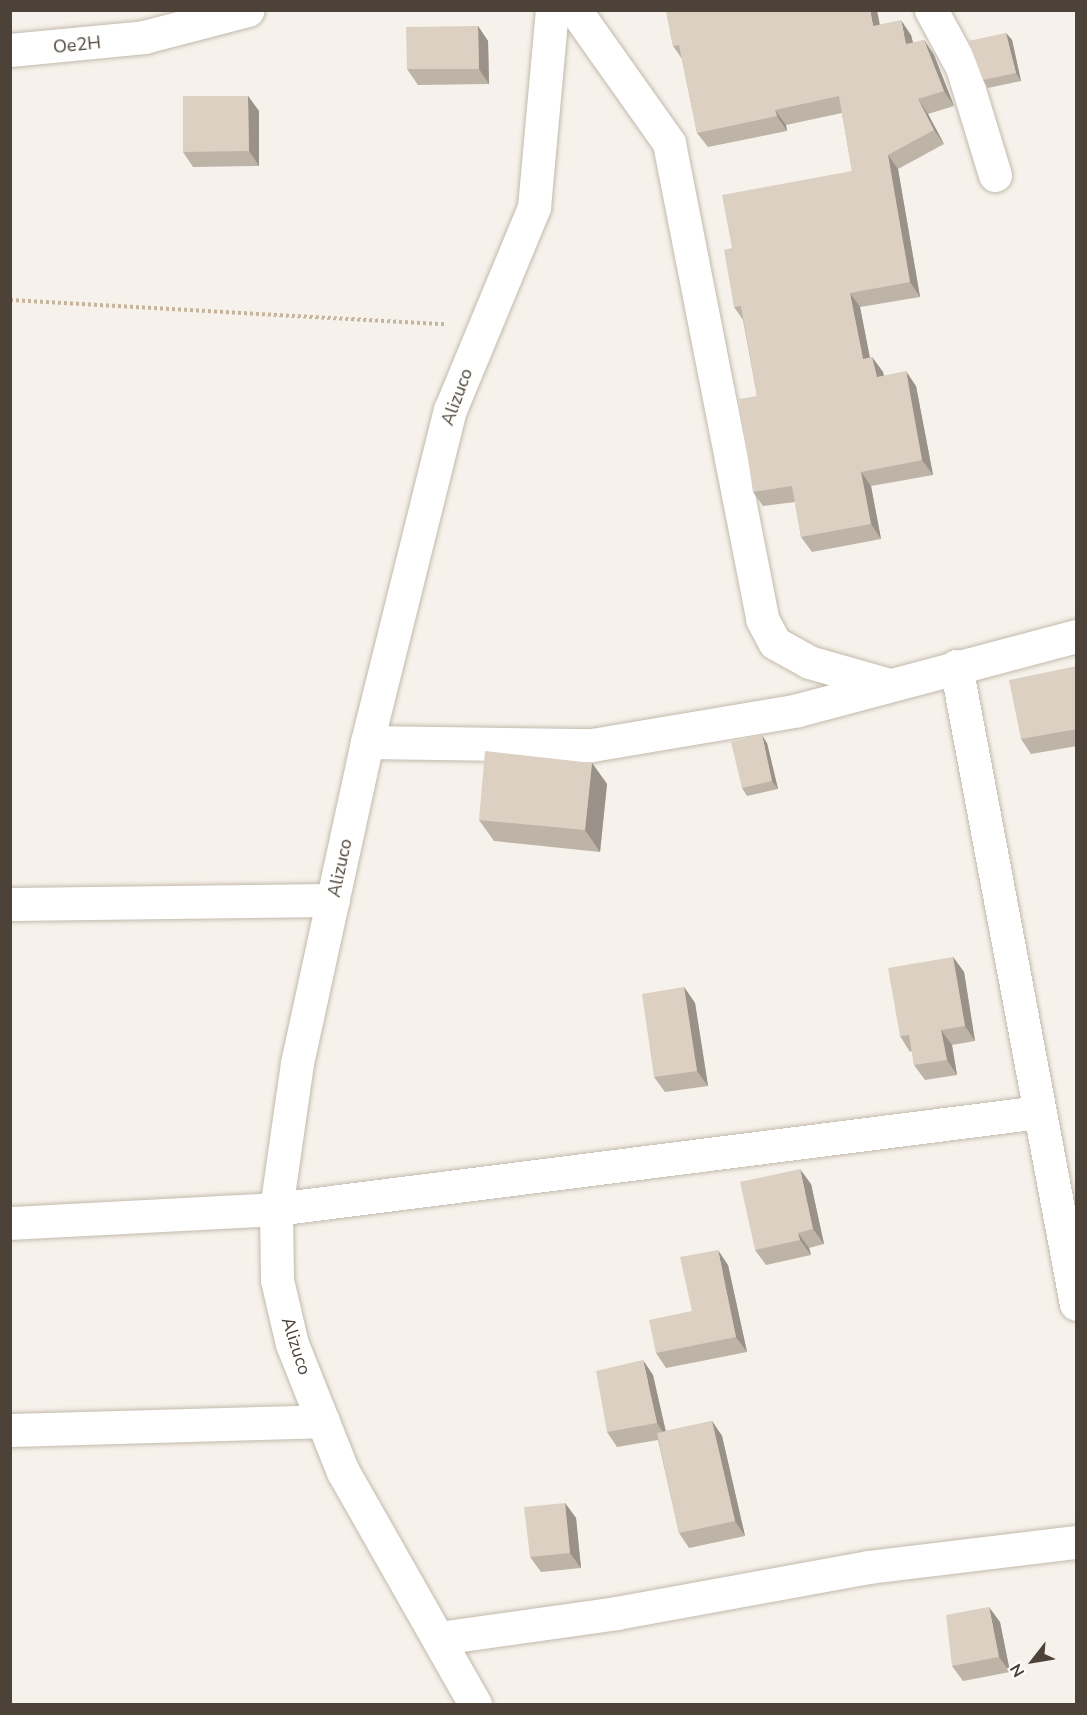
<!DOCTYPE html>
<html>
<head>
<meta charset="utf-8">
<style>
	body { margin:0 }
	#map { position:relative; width:1087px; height:1715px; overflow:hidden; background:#f6f2eb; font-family:"Nunito Sans",sans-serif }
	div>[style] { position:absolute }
	.path>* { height:4px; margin-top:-2px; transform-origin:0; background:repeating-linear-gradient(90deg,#c6b49c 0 3px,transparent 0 6px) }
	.roads { filter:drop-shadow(0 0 2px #c3b9ac) drop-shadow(0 0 2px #c3b9ac) }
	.minor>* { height:33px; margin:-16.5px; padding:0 16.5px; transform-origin:16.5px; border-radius:16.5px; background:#fff }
	.wall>* { inset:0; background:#bdb3a7 }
	.shaded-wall>* { inset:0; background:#9a9288 }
	.building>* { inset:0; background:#dcd0c2 }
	span { translate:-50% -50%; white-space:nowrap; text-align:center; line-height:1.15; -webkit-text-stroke:5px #fff; paint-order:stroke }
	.street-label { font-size:18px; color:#4c4238 }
	.frame { position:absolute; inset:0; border:12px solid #4c4238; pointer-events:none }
	.north { position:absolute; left:1003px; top:1631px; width:60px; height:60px; -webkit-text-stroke:4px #fff; paint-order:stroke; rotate:239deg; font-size:16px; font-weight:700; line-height:24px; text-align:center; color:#4c4238 }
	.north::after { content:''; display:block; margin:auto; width:21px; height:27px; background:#4c4238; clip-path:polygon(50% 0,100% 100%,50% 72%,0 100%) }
</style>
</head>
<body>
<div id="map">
	<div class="path">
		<div style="left:10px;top:300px;width:435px;rotate:3.2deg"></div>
	</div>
	<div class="roads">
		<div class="minor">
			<div style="left:575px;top:10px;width:163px;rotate:54.7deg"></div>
			<div style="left:669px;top:143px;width:485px;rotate:78.9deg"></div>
			<div style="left:762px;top:619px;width:27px;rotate:62deg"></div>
			<div style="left:775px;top:643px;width:39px;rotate:29deg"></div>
			<div style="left:809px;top:662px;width:84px;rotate:15.9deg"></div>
			<div style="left:931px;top:10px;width:65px;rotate:61.5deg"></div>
			<div style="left:962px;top:67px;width:113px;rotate:73deg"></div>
			<div style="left:10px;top:50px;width:135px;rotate:-5.5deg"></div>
			<div style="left:144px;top:37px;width:107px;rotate:-14.6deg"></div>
			<div style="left:956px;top:666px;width:649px;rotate:79.35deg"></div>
			<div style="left:367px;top:742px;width:225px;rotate:0.8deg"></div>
			<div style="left:592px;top:745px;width:209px;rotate:-9.6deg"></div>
			<div style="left:798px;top:710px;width:288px;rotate:-14.9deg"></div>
			<div style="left:10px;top:904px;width:323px;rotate:-0.7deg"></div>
			<div style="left:10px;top:1223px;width:266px;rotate:-3deg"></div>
			<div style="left:276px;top:1209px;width:770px;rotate:-7.24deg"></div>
			<div style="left:10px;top:1430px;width:313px;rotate:-1.6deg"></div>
			<div style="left:439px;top:1638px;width:179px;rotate:-8deg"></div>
			<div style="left:616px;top:1613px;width:257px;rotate:-10.3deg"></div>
			<div style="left:869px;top:1567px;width:209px;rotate:-6.9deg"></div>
			<div style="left:475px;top:1704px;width:267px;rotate:-119.6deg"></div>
			<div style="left:343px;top:1472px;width:138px;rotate:-111.7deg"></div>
			<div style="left:292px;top:1344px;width:66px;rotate:-103.2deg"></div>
			<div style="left:277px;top:1280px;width:71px;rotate:-90.8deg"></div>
			<div style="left:276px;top:1209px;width:148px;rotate:-81.8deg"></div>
			<div style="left:297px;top:1063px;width:329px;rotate:-77.7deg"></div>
			<div style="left:367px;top:742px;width:342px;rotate:-76deg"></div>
			<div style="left:450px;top:410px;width:220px;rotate:-67.5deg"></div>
			<div style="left:534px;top:207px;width:198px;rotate:-84.8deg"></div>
		</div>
	</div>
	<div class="wall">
		<div style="clip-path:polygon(666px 10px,880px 25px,911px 35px,913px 43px,924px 40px,934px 55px,954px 106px,928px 114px,944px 144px,898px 169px,920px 297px,860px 307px,870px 358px,872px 357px,883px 372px,884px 376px,916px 386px,933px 475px,871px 486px,881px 539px,812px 552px,801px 537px,795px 502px,763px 506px,753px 492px,757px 396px,743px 320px,734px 307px,732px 248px,852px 171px,842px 113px,786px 125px,787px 131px,708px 147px,697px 133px,682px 59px,673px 46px)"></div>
		<div style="clip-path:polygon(478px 26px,488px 41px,489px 84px,418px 85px,407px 69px)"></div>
		<div style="clip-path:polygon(1006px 33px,1012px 40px,1021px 81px,988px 88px,983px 80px)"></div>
		<div style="clip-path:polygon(248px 96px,259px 111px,259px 166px,193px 167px,183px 152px)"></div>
		<div style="clip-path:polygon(1077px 666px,1077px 746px,1031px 754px,1021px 739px)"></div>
		<div style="clip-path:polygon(767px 743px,778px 789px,747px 796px,742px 788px)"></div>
		<div style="clip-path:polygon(592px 763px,607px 784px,600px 852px,494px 841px,479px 820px)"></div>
		<div style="clip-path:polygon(953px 957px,964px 972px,975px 1041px,952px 1045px,957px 1075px,925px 1080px,914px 1065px,912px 1051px,910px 1052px,900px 1036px)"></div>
		<div style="clip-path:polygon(684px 987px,695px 1003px,708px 1086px,665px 1092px,654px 1077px)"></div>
		<div style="clip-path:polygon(811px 1184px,824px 1244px,809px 1248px,811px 1255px,766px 1265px,755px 1250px)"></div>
		<div style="clip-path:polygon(728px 1265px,747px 1352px,666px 1368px,656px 1353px,692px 1311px)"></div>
		<div style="clip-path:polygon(653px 1375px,666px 1431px,712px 1421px,722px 1436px,745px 1536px,689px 1548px,679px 1533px,658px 1440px,617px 1447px,607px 1432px)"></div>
		<div style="clip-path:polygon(565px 1503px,576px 1518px,581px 1568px,541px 1572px,530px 1557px)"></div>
		<div style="clip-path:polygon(1000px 1622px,1010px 1672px,963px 1681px,952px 1666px)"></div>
	</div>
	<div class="shaded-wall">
		<div style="clip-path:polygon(870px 10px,877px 10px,883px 41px,873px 26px)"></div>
		<div style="clip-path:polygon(901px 20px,911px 35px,917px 58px,906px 44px)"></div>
		<div style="clip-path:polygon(478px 26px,488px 41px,489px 84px,479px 69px)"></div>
		<div style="clip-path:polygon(1006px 33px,1012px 40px,1021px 81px,1016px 73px)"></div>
		<div style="clip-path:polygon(924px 40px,934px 55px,954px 106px,944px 91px)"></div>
		<div style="clip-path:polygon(248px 96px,259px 111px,259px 166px,249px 151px)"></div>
		<div style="clip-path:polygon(918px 99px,928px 114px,944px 144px,934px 130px)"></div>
		<div style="clip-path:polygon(775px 110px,786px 125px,787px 131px,777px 116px)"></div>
		<div style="clip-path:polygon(888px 155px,898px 169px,920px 297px,910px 282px)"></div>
		<div style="clip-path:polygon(850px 293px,860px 307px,873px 374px,863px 359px)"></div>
		<div style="clip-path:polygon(872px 357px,883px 372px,887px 392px,877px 377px)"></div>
		<div style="clip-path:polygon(906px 371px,916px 386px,933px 475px,922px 460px)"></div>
		<div style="clip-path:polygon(861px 472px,871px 486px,881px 539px,871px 524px)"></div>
		<div style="clip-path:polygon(762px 735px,767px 743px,778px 789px,772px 781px)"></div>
		<div style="clip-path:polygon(592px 763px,607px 784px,600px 852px,585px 830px)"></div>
		<div style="clip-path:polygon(953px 957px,964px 972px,975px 1041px,965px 1026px)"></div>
		<div style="clip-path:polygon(684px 987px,695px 1003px,708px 1086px,697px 1071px)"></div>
		<div style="clip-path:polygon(941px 1030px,952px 1045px,957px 1075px,947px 1060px)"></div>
		<div style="clip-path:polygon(800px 1169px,811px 1184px,824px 1244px,813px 1229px)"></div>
		<div style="clip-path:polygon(798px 1233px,809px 1248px,811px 1255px,800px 1240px)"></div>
		<div style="clip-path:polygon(718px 1250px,728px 1265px,747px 1352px,736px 1337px)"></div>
		<div style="clip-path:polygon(643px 1360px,653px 1375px,667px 1438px,657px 1423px)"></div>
		<div style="clip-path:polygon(712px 1421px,722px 1436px,745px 1536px,735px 1521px)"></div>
		<div style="clip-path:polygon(565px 1503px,576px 1518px,581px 1568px,570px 1553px)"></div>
		<div style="clip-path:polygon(989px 1607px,1000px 1622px,1010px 1672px,999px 1657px)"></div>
	</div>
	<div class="building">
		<div style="clip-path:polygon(666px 10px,870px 10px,873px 26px,901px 20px,906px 44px,924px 40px,944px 91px,918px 99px,934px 130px,888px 155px,910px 282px,850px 293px,863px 359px,872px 357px,877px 377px,906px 371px,922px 460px,861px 472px,871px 524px,801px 537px,792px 486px,753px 492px,739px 399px,757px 396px,741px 306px,734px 307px,724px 250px,732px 248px,722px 195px,852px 171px,839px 96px,775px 110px,777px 116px,697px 133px,679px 45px,673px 46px)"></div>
		<div style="clip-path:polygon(478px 26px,479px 69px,407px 69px,406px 27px)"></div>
		<div style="clip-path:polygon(1006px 33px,1016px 73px,983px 80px,968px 41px)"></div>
		<div style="clip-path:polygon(183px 96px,248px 96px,249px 151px,183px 152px)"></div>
		<div style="clip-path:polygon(1077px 666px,1077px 729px,1021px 739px,1009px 680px)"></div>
		<div style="clip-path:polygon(762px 735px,772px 781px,742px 788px,731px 742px)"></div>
		<div style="clip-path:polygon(485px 751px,592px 763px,585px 830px,479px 820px)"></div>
		<div style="clip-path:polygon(953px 957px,965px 1026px,941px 1030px,947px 1060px,914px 1065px,909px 1035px,900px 1036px,888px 968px)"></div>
		<div style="clip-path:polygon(684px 987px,697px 1071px,654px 1077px,642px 994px)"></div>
		<div style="clip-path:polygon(800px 1169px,813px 1229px,798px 1233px,800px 1240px,755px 1250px,740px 1182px)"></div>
		<div style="clip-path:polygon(718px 1250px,736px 1337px,656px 1353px,649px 1320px,692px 1311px,680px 1257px)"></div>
		<div style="clip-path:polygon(643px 1360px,657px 1423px,607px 1432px,596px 1371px)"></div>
		<div style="clip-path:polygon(712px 1421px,735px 1521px,679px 1533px,657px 1433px)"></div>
		<div style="clip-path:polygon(565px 1503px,570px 1553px,530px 1557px,524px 1507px)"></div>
		<div style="clip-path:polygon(989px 1607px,999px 1657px,952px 1666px,946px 1615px)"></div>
	</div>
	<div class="street-label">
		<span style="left:77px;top:45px;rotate:-6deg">Oe2H</span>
		<span style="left:457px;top:397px;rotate:-70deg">Alizuco</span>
		<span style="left:340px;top:868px;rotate:-78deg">Alizuco</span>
		<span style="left:296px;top:1346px;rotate:72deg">Alizuco</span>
	</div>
	<div class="frame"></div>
	<div class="north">N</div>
</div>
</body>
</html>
